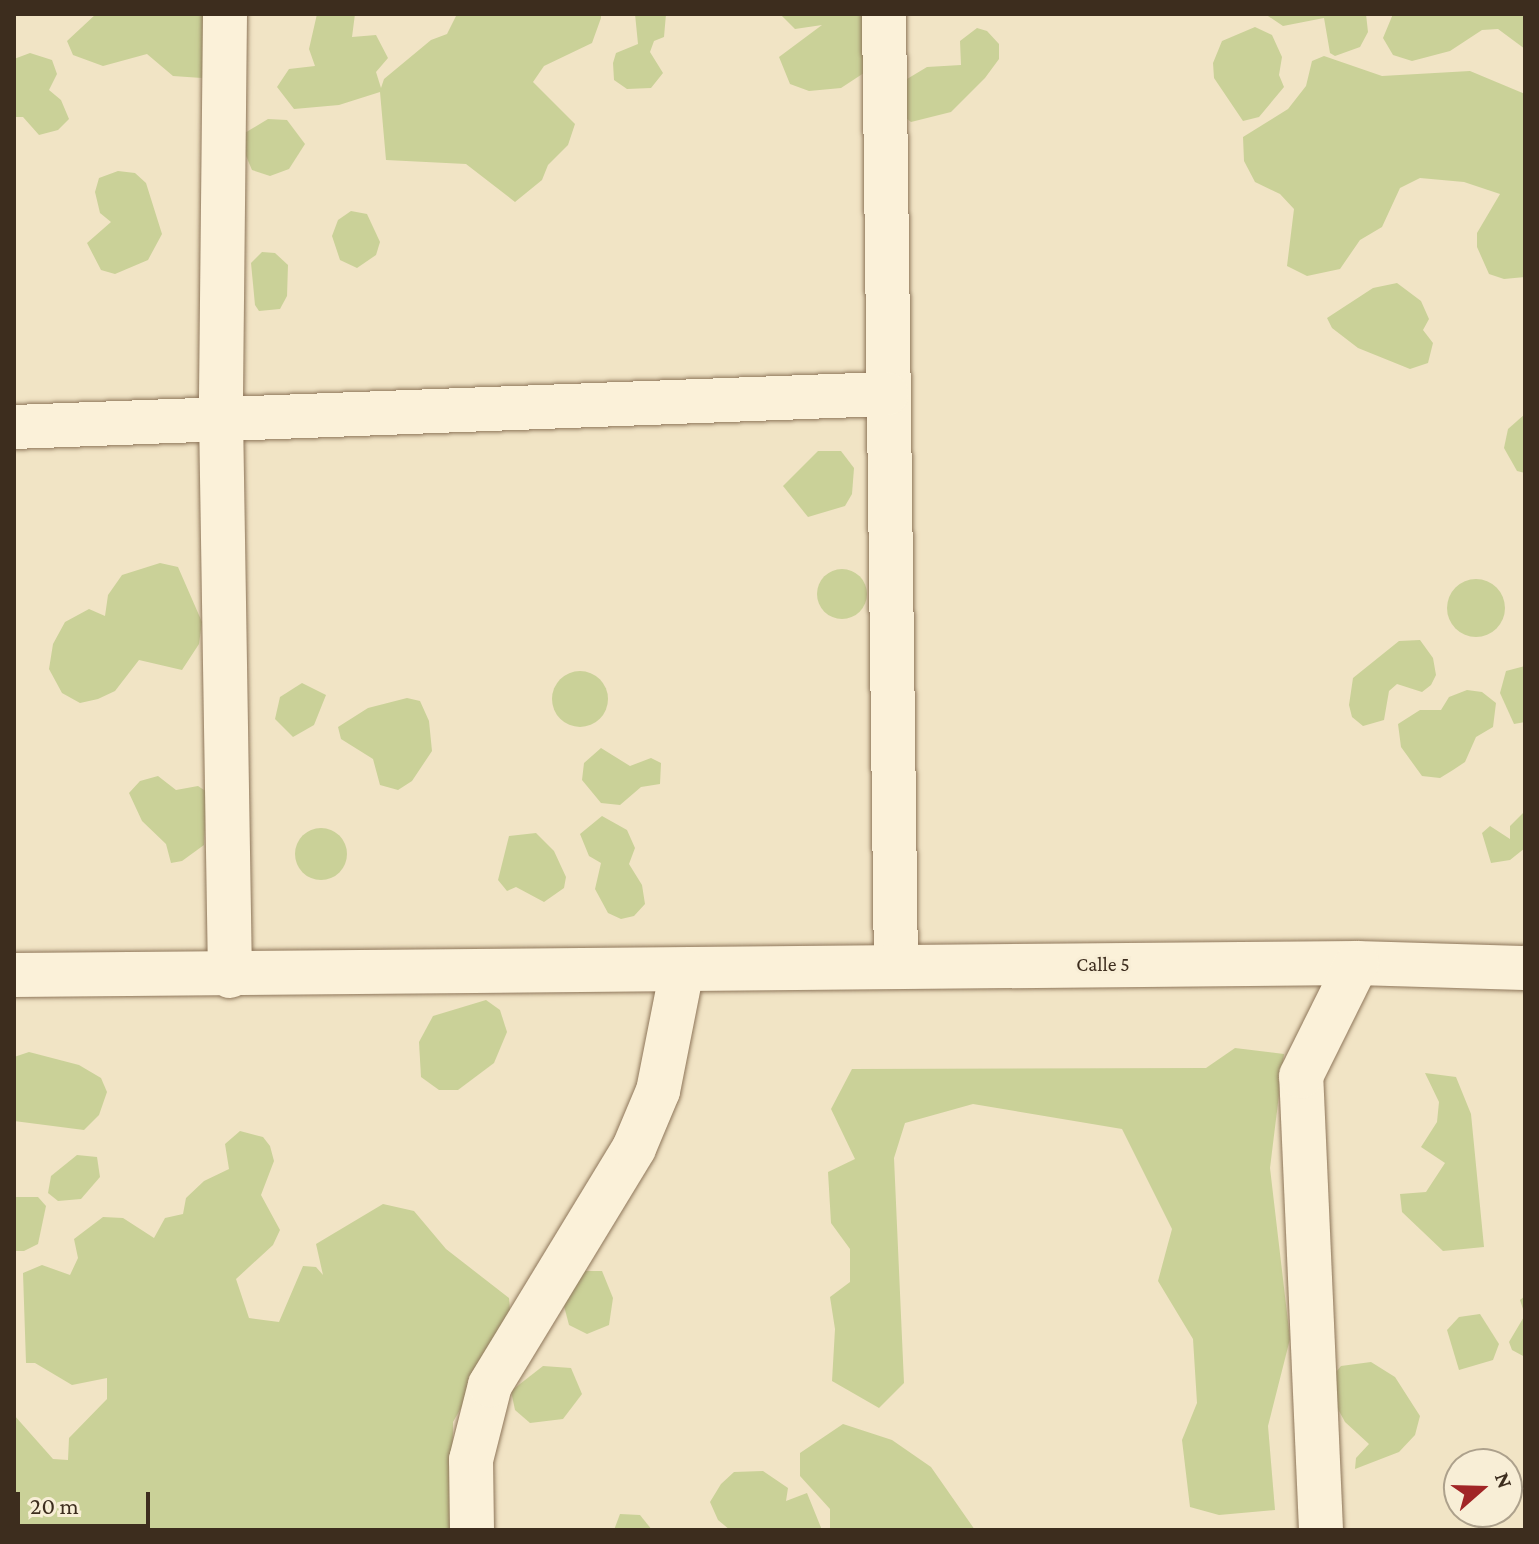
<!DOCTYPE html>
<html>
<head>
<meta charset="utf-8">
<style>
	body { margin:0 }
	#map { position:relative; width:1539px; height:1544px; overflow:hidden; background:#f1e4c5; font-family:"Crimson Pro",serif }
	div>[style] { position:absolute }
	.green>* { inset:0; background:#cad198 }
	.round { border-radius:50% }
	.roads { filter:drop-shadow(0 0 2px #8e765a) drop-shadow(0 0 2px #8e765a) }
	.minor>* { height:44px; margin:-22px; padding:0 22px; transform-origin:22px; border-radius:22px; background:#fbf1d9 }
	span { translate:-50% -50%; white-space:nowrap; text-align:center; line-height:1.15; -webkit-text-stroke:6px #f8eed6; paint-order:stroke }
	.street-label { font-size:20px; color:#3d2d1e }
	.frame { position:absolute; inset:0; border:16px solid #3d2d1e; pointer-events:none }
	.north { position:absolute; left:1443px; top:1448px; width:80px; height:80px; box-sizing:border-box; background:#f8eed6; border:2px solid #ada18c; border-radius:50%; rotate:70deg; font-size:22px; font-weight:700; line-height:32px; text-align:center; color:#3d2d1e }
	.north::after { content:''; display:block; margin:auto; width:28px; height:36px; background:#a12526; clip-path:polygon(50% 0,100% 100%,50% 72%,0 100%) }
	.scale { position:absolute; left:16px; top:1492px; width:134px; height:36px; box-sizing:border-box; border:4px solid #3d2d1e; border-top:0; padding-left:10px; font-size:24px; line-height:28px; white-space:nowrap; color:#3d2d1e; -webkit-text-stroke:6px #f8eed6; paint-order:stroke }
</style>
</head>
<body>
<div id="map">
	<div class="green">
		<div style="clip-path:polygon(96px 14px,215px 14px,212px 62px,202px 78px,173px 76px,147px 54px,103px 66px,73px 55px,67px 41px)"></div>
		<div style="clip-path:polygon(317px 14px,355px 14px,352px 37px,376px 35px,388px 58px,376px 72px,381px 88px,384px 79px,431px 40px,447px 34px,457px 14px,601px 14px,601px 18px,592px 43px,544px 66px,533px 82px,575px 124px,568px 145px,548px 165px,542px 180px,515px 202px,466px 164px,386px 160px,380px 92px,339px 105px,294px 109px,277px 87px,289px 69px,315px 66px,309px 49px)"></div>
		<div style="clip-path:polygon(635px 14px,666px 14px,664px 37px,654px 41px,650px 52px,663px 73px,651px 88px,627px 89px,614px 80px,613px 63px,616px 53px,638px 44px)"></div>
		<div style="clip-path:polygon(780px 14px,869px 14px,873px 67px,841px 88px,809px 91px,790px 84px,779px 57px,822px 25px,795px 29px)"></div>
		<div style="clip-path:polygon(1265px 14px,1366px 14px,1368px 32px,1360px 47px,1335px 56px,1330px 53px,1324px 18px,1283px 26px)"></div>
		<div style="clip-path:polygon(1393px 14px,1525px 14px,1525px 49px,1498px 29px,1482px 30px,1450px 51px,1412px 61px,1393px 55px,1383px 38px)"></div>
		<div style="clip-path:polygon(1255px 27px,1272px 35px,1282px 57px,1279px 75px,1284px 87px,1259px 117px,1243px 121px,1214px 78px,1213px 63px,1222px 41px)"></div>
		<div style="clip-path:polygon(977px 28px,987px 31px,999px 44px,999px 59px,985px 78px,951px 112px,911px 122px,901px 114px,897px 85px,927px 67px,961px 65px,960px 41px)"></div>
		<div style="clip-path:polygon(30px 53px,52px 60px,57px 74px,49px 90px,61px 100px,69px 119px,58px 130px,39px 135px,23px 117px,14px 117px,14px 59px)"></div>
		<div style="clip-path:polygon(1324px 56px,1382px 76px,1470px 71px,1525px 94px,1525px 277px,1504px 279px,1489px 274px,1477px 247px,1477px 233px,1500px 194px,1464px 182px,1420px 178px,1400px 188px,1382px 227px,1360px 240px,1340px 269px,1307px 276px,1287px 266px,1294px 209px,1280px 194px,1255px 182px,1244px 161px,1243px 137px,1288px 109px,1306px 86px,1312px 61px)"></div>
		<div style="clip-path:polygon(268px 119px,287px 120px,305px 144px,289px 169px,270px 176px,252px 170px,238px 137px)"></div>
		<div style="clip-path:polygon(118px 171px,135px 173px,146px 183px,162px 234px,148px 260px,115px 274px,101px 270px,87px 243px,111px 222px,100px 213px,95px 192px,99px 178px)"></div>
		<div style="clip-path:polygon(351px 211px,367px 214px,380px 242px,376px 255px,357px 268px,340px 260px,332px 236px,338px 220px)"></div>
		<div style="clip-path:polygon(262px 252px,275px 253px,288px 265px,287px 296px,280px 309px,259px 311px,255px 305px,251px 263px)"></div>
		<div style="clip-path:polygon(1397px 283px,1421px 301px,1429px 319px,1423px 330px,1433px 343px,1428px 363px,1410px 369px,1358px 348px,1332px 328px,1327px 318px,1373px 288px)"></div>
		<div style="clip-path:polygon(1525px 414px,1525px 473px,1517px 471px,1504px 448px,1508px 429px)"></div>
		<div style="clip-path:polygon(818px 451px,841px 451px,854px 468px,852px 494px,845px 506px,808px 517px,783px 486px)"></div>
		<div style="clip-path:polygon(160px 563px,178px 567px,202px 622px,199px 644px,182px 670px,139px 660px,115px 691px,98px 699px,80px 703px,62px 693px,49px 669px,53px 644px,65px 622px,89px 609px,105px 616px,108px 595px,122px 575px)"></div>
		<div class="round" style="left:817px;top:569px;width:50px;height:50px"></div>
		<div class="round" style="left:1447px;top:579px;width:58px;height:58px"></div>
		<div style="clip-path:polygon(1420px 640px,1433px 658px,1436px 675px,1431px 685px,1422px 692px,1397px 684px,1389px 691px,1384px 720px,1363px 726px,1352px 717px,1349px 705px,1353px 678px,1399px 641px)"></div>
		<div style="clip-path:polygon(1525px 666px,1525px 722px,1514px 724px,1500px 693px,1506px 671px)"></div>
		<div class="round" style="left:552px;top:671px;width:56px;height:56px"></div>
		<div style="clip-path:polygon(302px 683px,326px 695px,314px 725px,293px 737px,275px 719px,280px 697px)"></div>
		<div style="clip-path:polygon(1467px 690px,1482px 692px,1496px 703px,1493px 727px,1476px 737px,1465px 762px,1453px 770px,1440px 778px,1422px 776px,1401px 747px,1398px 724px,1420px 710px,1441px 710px,1449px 697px)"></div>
		<div style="clip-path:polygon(407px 698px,420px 701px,429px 721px,432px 751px,412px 781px,398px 790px,380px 785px,373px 759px,341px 739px,338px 727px,368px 708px)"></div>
		<div style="clip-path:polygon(601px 748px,630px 766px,651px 758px,661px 763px,660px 784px,641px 787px,620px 805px,601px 803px,582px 780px,584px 763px)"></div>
		<div style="clip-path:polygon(158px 776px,176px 790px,198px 786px,207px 792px,204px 845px,182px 861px,171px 863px,166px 844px,142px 821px,129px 793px,140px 781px)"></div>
		<div style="clip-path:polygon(1525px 811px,1525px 848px,1510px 860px,1491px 863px,1482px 833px,1490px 826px,1510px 839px,1510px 826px)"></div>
		<div style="clip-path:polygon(602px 816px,627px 830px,635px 848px,629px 864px,642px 885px,645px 904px,634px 916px,621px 919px,608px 913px,595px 889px,601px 863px,589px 856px,580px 834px)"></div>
		<div class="round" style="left:295px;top:828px;width:52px;height:52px"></div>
		<div style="clip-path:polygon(536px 833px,554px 851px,566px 877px,564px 888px,544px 902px,516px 887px,507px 891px,498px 880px,509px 836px)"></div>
		<div style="clip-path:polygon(486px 1000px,500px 1010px,507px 1032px,494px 1063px,458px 1090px,439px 1090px,421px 1077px,419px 1042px,433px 1016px)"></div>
		<div style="clip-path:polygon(1235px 1048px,1284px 1054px,1270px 1168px,1290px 1339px,1268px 1426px,1275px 1510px,1219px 1515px,1190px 1507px,1182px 1440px,1197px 1403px,1193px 1339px,1158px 1281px,1172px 1229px,1122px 1129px,973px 1104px,905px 1123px,894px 1158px,904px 1383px,879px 1408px,832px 1381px,835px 1329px,830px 1297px,850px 1282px,850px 1249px,831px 1223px,828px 1172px,855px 1159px,831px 1109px,852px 1069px,1206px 1068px)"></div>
		<div style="clip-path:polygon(29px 1052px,79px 1065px,101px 1078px,107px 1092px,99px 1115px,84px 1130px,14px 1121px,14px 1057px)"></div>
		<div style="clip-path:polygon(1425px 1073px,1456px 1077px,1471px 1114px,1484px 1247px,1443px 1251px,1402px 1212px,1400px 1194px,1426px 1192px,1445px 1163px,1421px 1147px,1437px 1122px,1439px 1102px)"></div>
		<div style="clip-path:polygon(240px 1131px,263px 1137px,270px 1146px,274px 1161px,261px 1195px,280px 1230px,273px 1245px,236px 1279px,249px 1318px,279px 1322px,303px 1266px,316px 1267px,323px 1275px,316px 1244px,383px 1204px,414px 1211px,446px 1249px,509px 1298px,511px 1321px,453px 1422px,452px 1530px,14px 1530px,14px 1415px,53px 1459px,68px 1460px,69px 1438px,107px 1399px,107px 1378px,72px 1385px,35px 1363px,26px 1363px,23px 1273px,42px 1265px,70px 1275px,78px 1258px,74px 1239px,103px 1217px,123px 1218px,154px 1238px,165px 1218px,183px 1214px,186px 1198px,204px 1181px,229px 1169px,225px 1144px)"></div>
		<div style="clip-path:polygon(77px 1155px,97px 1157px,100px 1177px,81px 1199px,58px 1201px,48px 1193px,51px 1176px)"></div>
		<div style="clip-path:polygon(14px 1197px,38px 1197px,46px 1206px,38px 1244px,24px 1251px,14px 1251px)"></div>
		<div style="clip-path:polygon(584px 1271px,602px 1271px,613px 1298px,609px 1325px,587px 1334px,569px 1325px,564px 1306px)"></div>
		<div style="clip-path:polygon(1525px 1296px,1525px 1357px,1512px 1350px,1509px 1342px,1525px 1315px,1520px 1300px)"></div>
		<div style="clip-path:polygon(1480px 1314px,1499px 1344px,1493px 1360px,1459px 1370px,1447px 1330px,1459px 1317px)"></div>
		<div style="clip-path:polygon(1371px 1362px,1395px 1377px,1420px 1416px,1415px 1435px,1399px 1452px,1355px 1469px,1356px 1458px,1369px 1444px,1345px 1422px,1325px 1385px,1341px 1366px)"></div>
		<div style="clip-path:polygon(543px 1366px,571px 1368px,582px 1394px,563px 1419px,530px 1423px,515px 1410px,511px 1391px)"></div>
		<div style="clip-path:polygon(843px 1424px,892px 1440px,931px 1467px,975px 1530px,830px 1530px,830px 1509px,800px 1476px,800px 1453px)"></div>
		<div style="clip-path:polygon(763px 1471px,788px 1488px,786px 1501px,807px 1493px,822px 1530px,730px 1530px,718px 1520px,710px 1502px,721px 1484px,734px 1472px)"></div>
		<div style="clip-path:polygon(620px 1514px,640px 1515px,652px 1530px,614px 1530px)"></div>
	</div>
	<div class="roads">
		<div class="minor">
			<div style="left:225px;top:14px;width:401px;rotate:90.6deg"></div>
			<div style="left:221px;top:415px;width:561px;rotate:89.08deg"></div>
			<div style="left:884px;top:14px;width:952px;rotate:89.28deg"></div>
			<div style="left:14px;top:427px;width:873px;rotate:-2.17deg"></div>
			<div style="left:14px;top:975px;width:1343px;rotate:-0.51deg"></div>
			<div style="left:1357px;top:963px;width:168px;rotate:1.7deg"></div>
			<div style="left:472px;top:1530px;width:70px;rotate:-90.8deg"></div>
			<div style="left:471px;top:1460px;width:77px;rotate:-75.8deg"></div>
			<div style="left:490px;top:1385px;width:277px;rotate:-58.7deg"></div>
			<div style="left:634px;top:1148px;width:62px;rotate:-67.2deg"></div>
			<div style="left:658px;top:1091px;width:123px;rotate:-78.8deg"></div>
			<div style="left:1321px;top:1530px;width:454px;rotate:-92.5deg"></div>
			<div style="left:1301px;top:1076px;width:126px;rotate:-63.6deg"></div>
		</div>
	</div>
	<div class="street-label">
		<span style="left:1103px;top:964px">Calle 5</span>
	</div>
	<div class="frame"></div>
	<div class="north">N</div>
	<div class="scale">20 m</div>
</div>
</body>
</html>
